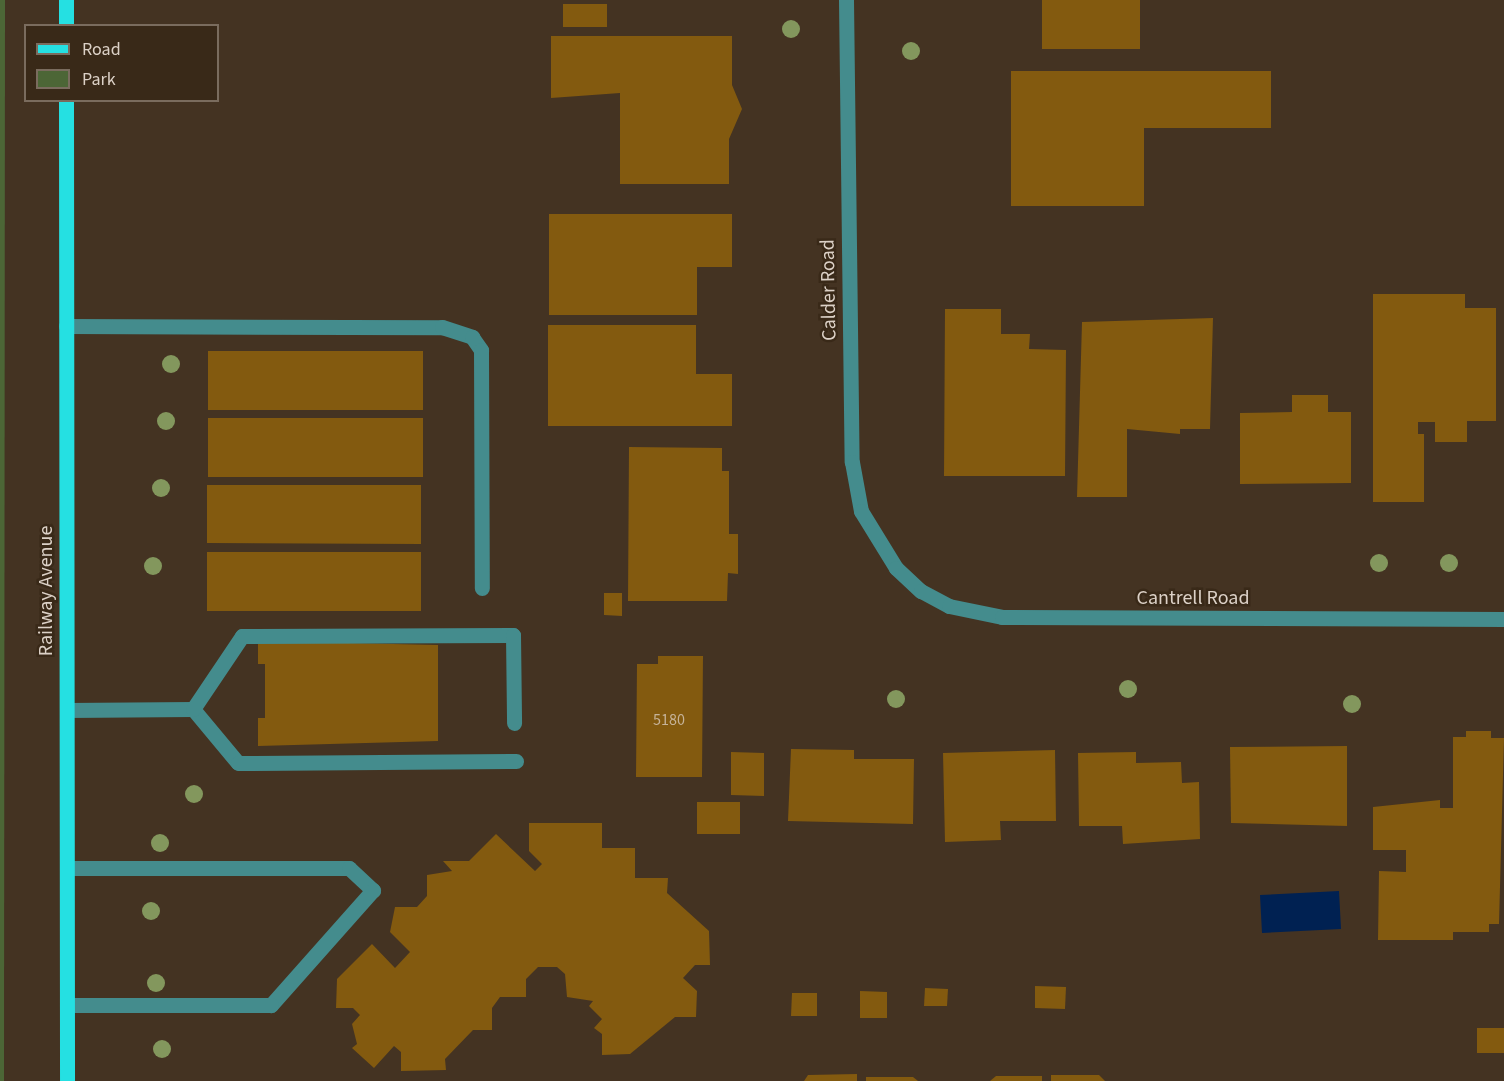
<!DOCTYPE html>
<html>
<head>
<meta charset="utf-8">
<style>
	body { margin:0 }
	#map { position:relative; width:1504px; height:1081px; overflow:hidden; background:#432; font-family:"Source Sans 3",sans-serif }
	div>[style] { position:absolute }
	.green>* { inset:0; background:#4c6636 }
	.water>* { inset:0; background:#002152 }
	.building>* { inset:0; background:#835a0f }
	.minor>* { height:15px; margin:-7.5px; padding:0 7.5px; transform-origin:7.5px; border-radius:7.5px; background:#448c8d }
	.major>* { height:15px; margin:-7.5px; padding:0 7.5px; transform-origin:7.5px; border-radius:7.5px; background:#25e0e2 }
	.trees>* { width:18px; height:18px; margin:-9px; border-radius:50%; background:#83975d }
	span { translate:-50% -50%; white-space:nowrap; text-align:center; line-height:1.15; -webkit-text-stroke:5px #392918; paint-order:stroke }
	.number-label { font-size:16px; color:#c6b399 }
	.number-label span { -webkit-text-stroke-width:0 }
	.street-label { font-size:20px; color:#dcd1c7 }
	.legend { position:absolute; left:24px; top:24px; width:195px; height:78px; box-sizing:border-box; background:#392918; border:2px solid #7a6c5e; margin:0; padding:8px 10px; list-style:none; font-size:18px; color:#dcd1c7 }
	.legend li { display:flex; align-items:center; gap:12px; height:30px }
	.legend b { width:30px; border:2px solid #7a6c5e }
</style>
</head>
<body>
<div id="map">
	<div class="green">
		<div style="clip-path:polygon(0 0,5px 0,4px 1081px,0 1081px)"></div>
	</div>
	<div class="water">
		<div style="clip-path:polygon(1339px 891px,1341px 929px,1262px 933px,1260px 895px)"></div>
	</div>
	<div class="building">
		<div style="clip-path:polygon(1042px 0,1140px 0,1140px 49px,1042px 49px)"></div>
		<div style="clip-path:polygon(563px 4px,607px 4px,607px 27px,563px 27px)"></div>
		<div style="clip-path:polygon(551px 36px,732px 36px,732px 85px,742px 109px,729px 139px,729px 184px,620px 184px,620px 93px,551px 98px)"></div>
		<div style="clip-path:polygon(1011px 71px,1271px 71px,1271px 128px,1144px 128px,1144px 206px,1011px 206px)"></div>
		<div style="clip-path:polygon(549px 214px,732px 214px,732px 267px,697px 267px,697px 315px,549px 315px)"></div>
		<div style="clip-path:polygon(1373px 294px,1465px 294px,1465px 308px,1496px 308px,1496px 421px,1467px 421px,1467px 442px,1435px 442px,1435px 422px,1418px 422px,1418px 434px,1424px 434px,1424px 502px,1373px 502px)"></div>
		<div style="clip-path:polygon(945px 309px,1001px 309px,1001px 334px,1030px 334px,1029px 349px,1066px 350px,1065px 476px,944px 476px)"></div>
		<div style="clip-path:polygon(1213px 318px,1210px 429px,1180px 429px,1180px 434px,1127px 429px,1127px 497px,1077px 497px,1082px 322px)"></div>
		<div style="clip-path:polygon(548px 325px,696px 325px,696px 374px,732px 374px,732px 426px,548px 426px)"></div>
		<div style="clip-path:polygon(208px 351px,423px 351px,423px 410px,208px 410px)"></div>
		<div style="clip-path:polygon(1292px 395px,1328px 395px,1328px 412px,1351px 412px,1351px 483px,1240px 484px,1240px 413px,1292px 412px)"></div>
		<div style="clip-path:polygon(208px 418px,423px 418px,423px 477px,208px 477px)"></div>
		<div style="clip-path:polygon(629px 447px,722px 448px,722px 471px,729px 471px,729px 534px,738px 534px,738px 574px,728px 573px,727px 601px,628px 601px)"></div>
		<div style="clip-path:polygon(207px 485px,421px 485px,421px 544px,207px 543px)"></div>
		<div style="clip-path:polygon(207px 552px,421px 552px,421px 611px,207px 611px)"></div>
		<div style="clip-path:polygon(604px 593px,622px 593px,622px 616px,604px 615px)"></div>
		<div style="clip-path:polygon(258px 641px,438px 645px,438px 741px,258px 746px,258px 718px,265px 718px,265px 664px,258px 664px)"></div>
		<div style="clip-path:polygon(658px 656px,703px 656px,702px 777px,636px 777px,637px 664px,658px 664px)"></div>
		<div style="clip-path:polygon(1466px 731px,1491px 731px,1491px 738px,1504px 738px,1499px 924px,1489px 924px,1489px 932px,1453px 932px,1453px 940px,1378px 940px,1379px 871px,1406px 872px,1406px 850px,1373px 850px,1373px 807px,1440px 800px,1440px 808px,1453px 808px,1453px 737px,1466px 737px)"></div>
		<div style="clip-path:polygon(1347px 746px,1347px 826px,1231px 823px,1230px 747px)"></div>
		<div style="clip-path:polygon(791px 749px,854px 750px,854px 759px,914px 759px,913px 824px,788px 821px)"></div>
		<div style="clip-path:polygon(1055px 750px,1056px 821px,1000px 821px,1001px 840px,945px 842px,943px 753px)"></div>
		<div style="clip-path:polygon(731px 752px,764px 753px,764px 796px,731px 795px)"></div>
		<div style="clip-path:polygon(1136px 752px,1136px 763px,1181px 762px,1182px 783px,1199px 782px,1200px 839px,1123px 844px,1122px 826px,1079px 826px,1078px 753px)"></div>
		<div style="clip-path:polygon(697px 802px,740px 802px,740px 834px,697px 834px)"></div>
		<div style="clip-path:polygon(529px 823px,602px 823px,602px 848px,635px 848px,635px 878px,668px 878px,667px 893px,709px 931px,710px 965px,695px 965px,683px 978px,697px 991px,696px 1017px,675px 1017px,630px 1054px,602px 1055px,602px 1034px,594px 1028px,602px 1019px,589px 1006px,593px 1001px,567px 997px,565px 974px,557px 967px,538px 967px,526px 979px,526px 997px,500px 997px,492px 1008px,492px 1030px,473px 1030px,445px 1059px,446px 1070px,401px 1071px,401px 1052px,394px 1046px,374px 1068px,352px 1048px,357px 1044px,352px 1024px,360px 1015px,353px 1008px,336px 1008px,337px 979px,372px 944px,395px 968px,410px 952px,390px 932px,395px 907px,417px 907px,427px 896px,427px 875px,452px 871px,443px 861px,469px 861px,496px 834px,535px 871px,542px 864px,529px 851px)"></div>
		<div style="clip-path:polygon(1035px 986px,1066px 987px,1065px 1009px,1035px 1008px)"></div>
		<div style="clip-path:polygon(925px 988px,948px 989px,947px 1006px,924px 1006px)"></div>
		<div style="clip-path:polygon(860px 991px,887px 992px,887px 1018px,860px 1018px)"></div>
		<div style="clip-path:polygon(792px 993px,817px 993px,817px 1016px,791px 1016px)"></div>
		<div style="clip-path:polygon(1477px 1028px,1504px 1028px,1504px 1053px,1477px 1053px)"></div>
		<div style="clip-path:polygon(857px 1074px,857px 1081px,804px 1081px,808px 1075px)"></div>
		<div style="clip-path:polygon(1051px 1075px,1099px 1075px,1105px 1081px,1051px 1081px)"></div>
		<div style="clip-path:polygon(996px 1076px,1042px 1076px,1042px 1081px,990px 1081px)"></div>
		<div style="clip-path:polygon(866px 1077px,913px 1077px,918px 1081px,866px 1081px)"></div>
	</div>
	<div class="minor">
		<div style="left:846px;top:0;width:462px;rotate:89.3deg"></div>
		<div style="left:852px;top:462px;width:50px;rotate:79.6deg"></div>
		<div style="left:861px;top:511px;width:67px;rotate:58.4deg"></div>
		<div style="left:896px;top:568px;width:34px;rotate:43deg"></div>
		<div style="left:921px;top:591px;width:32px;rotate:28deg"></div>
		<div style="left:949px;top:606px;width:54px;rotate:11.7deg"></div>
		<div style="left:1002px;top:617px;width:502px;rotate:0.23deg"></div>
		<div style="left:66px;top:326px;width:376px;rotate:0.2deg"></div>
		<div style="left:442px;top:327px;width:32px;rotate:18deg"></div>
		<div style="left:472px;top:337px;width:16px;rotate:55deg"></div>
		<div style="left:481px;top:350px;width:238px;rotate:89.8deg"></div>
		<div style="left:193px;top:709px;width:70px;rotate:50.2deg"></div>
		<div style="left:238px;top:763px;width:278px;rotate:-0.4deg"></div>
		<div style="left:67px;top:710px;width:126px;rotate:-0.5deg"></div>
		<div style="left:193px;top:709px;width:88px;rotate:-56.1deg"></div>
		<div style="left:242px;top:636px;width:271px;rotate:-0.2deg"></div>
		<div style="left:513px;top:635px;width:88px;rotate:89.3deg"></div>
		<div style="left:67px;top:868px;width:282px"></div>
		<div style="left:349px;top:868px;width:33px;rotate:43deg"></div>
		<div style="left:373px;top:890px;width:154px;rotate:131.6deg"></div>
		<div style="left:271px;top:1005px;width:204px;rotate:180deg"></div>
	</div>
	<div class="major">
		<div style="left:66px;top:0;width:26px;rotate:90deg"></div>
		<div style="left:66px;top:100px;width:981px;rotate:89.94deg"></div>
	</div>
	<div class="trees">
		<div style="left:791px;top:29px"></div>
		<div style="left:911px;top:51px"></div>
		<div style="left:171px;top:364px"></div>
		<div style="left:166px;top:421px"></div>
		<div style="left:161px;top:488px"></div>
		<div style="left:1379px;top:563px"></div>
		<div style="left:1449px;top:563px"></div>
		<div style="left:153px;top:566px"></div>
		<div style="left:1128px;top:689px"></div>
		<div style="left:896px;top:699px"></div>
		<div style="left:1352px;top:704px"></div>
		<div style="left:194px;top:794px"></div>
		<div style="left:160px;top:843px"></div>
		<div style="left:151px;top:911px"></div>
		<div style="left:156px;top:983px"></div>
		<div style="left:162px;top:1049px"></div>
	</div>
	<div class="number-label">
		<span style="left:669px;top:720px">5180</span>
	</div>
	<div class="street-label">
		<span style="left:829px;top:290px;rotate:-91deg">Calder Road</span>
		<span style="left:46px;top:591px;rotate:-90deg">Railway Avenue</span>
		<span style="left:1193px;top:598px">Cantrell Road</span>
	</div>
	<ul class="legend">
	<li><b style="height:8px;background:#25e0e2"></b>Road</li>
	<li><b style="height:16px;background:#4c6636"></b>Park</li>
	</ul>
</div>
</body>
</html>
